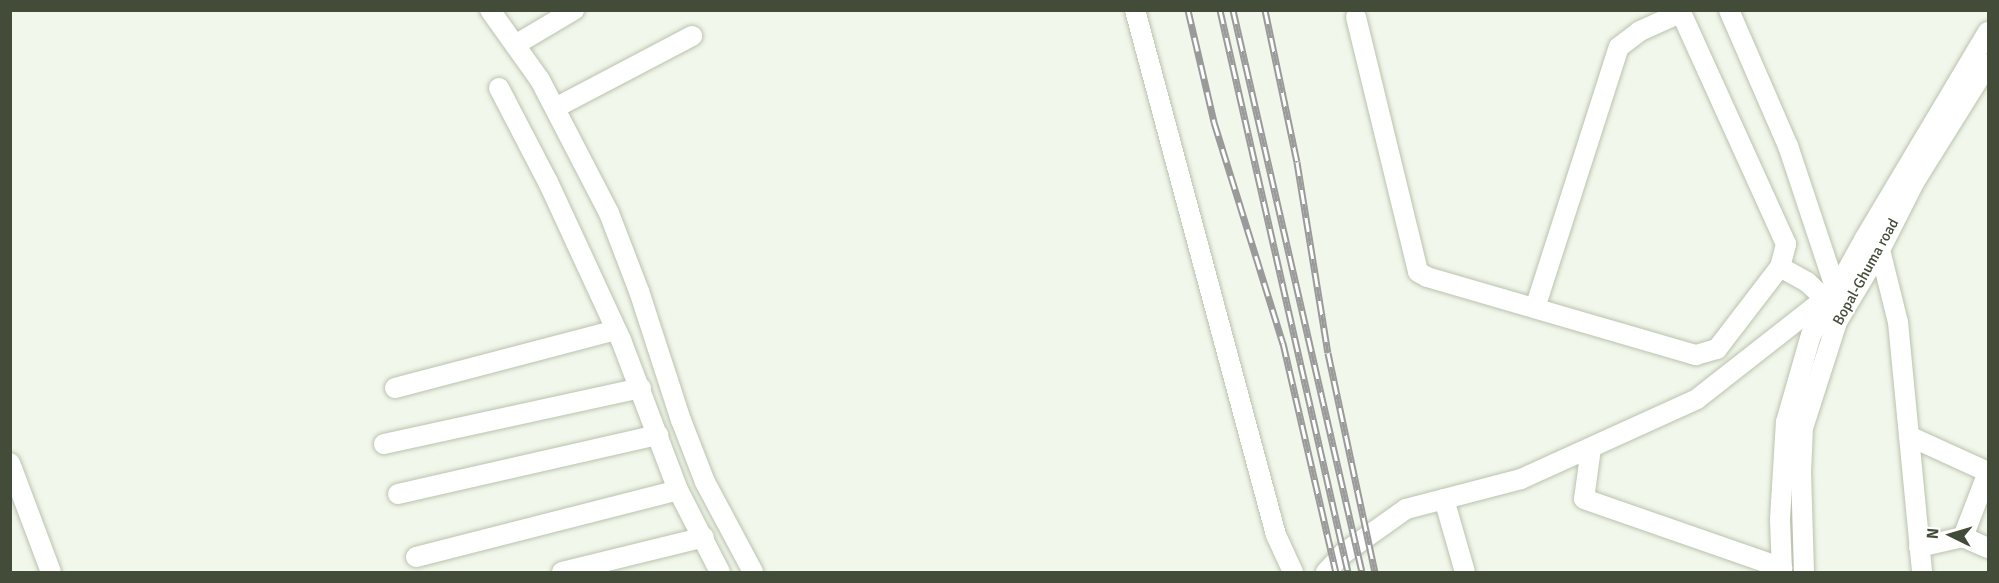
<!DOCTYPE html>
<html>
<head>
<meta charset="utf-8">
<style>
	body { margin:0 }
	#map { position:relative; width:1999px; height:583px; overflow:hidden; background:#f1f7eb; font-family:Signika,sans-serif }
	div>[style] { position:absolute }
	.roads { filter:drop-shadow(0 0 2px #b9c3ad) drop-shadow(0 0 2px #b9c3ad) }
	.minor>* { height:20px; margin:-10px; padding:0 10px; transform-origin:10px; border-radius:10px; background:#fff }
	.rail>* { height:7px; margin-top:-3.5px; transform-origin:0; background:repeating-linear-gradient(90deg,#fff 0 14px,#9a9a9a 0 28px); box-sizing:border-box; border-block:2px solid #9a9a9a }
	span { translate:-50% -50%; white-space:nowrap; text-align:center; line-height:1.15; -webkit-text-stroke:4.5px #fff; paint-order:stroke }
	.street-label { font-size:15px; color:#434c38 }
	.frame { position:absolute; inset:0; border:12px solid #434c38; pointer-events:none }
	.north { position:absolute; left:1921px; top:505px; width:60px; height:60px; -webkit-text-stroke:4px #fff; paint-order:stroke; rotate:275deg; font-size:16px; font-weight:700; line-height:24px; text-align:center; color:#434c38 }
	.north::after { content:''; display:block; margin:auto; width:21px; height:27px; background:#434c38; clip-path:polygon(50% 0,100% 100%,50% 72%,0 100%) }
</style>
</head>
<body>
<div id="map">
	<div class="roads">
		<div class="minor">
			<div style="left:490px;top:10px;width:86px;rotate:54.5deg"></div>
			<div style="left:540px;top:80px;width:150px;rotate:62.6deg"></div>
			<div style="left:609px;top:213px;width:84px;rotate:69deg"></div>
			<div style="left:639px;top:291px;width:136px;rotate:72deg"></div>
			<div style="left:681px;top:420px;width:66px;rotate:68.8deg"></div>
			<div style="left:705px;top:482px;width:102px;rotate:61.9deg"></div>
			<div style="left:1135px;top:10px;width:544px;rotate:74.97deg"></div>
			<div style="left:1276px;top:535px;width:41px;rotate:65.3deg"></div>
			<div style="left:1356px;top:17px;width:262px;rotate:76.3deg"></div>
			<div style="left:1418px;top:272px;width:10px;rotate:29deg"></div>
			<div style="left:1427px;top:277px;width:280px;rotate:16.2deg"></div>
			<div style="left:1696px;top:355px;width:22px;rotate:-16deg"></div>
			<div style="left:1717px;top:349px;width:103px;rotate:-52.5deg"></div>
			<div style="left:1780px;top:267px;width:24px;rotate:-75deg"></div>
			<div style="left:1786px;top:244px;width:257px;rotate:-114.4deg"></div>
			<div style="left:515px;top:45px;width:69px;rotate:-30.7deg"></div>
			<div style="left:499px;top:88px;width:106px;rotate:62.5deg"></div>
			<div style="left:548px;top:182px;width:174px;rotate:65.2deg"></div>
			<div style="left:621px;top:340px;width:160px;rotate:69.2deg"></div>
			<div style="left:678px;top:490px;width:92px;rotate:62.9deg"></div>
			<div style="left:555px;top:108px;width:155px;rotate:-27.7deg"></div>
			<div style="left:1880px;top:250px;width:74px;rotate:76deg"></div>
			<div style="left:1898px;top:322px;width:251px;rotate:84.5deg"></div>
			<div style="left:1780px;top:267px;width:31px;rotate:29deg"></div>
			<div style="left:1807px;top:282px;width:25px;rotate:43deg"></div>
			<div style="left:1535px;top:308px;width:274px;rotate:-72.2deg"></div>
			<div style="left:1619px;top:47px;width:26px;rotate:-37deg"></div>
			<div style="left:1640px;top:31px;width:44px;rotate:-24.2deg"></div>
			<div style="left:395px;top:388px;width:228px;rotate:-14.7deg"></div>
			<div style="left:1909px;top:436px;width:87px;rotate:24.5deg"></div>
			<div style="left:384px;top:444px;width:263px;rotate:-12.3deg"></div>
			<div style="left:1591px;top:448px;width:51px;rotate:97.8deg"></div>
			<div style="left:1584px;top:499px;width:210px;rotate:19.2deg"></div>
			<div style="left:10px;top:463px;width:116px;rotate:69.4deg"></div>
			<div style="left:1988px;top:472px;width:70px;rotate:111deg"></div>
			<div style="left:1963px;top:537px;width:27px;rotate:24deg"></div>
			<div style="left:398px;top:494px;width:267px;rotate:-12.8deg"></div>
			<div style="left:1444px;top:499px;width:76px;rotate:74deg"></div>
			<div style="left:1919px;top:547px;width:45px;rotate:-12.8deg"></div>
			<div style="left:416px;top:557px;width:270px;rotate:-14.3deg"></div>
			<div style="left:562px;top:572px;width:146px;rotate:-13.8deg"></div>
			<div style="left:1326px;top:572px;width:26px;rotate:-47deg"></div>
			<div style="left:1344px;top:553px;width:76px;rotate:-35.4deg"></div>
			<div style="left:1406px;top:509px;width:119px;rotate:-14.6deg"></div>
			<div style="left:1521px;top:479px;width:193px;rotate:-24.4deg"></div>
			<div style="left:1697px;top:399px;width:177px;rotate:-38.1deg"></div>
			<div style="left:1836px;top:290px;width:152px;rotate:-108.4deg"></div>
			<div style="left:1788px;top:146px;width:148px;rotate:-113.5deg"></div>
			<div style="left:1782px;top:572px;width:53px;rotate:-92.2deg"></div>
			<div style="left:1780px;top:519px;width:97px;rotate:-86.5deg"></div>
			<div style="left:1786px;top:422px;width:91px;rotate:-74deg"></div>
			<div style="left:1811px;top:335px;width:111px;rotate:-60.9deg"></div>
			<div style="left:1865px;top:238px;width:240px;rotate:-59.2deg"></div>
			<div style="left:1804px;top:572px;width:99px;rotate:-91.7deg"></div>
			<div style="left:1801px;top:473px;width:45px;rotate:-87.5deg"></div>
			<div style="left:1803px;top:428px;width:111px;rotate:-72.2deg"></div>
			<div style="left:1837px;top:322px;width:84px;rotate:-59.2deg"></div>
			<div style="left:1880px;top:250px;width:77px;rotate:-63.1deg"></div>
			<div style="left:1915px;top:181px;width:138px;rotate:-58deg"></div>
		</div>
	</div>
	<div class="rail">
		<div style="left:1188px;top:10px;width:115px;rotate:76.9deg"></div>
		<div style="left:1214px;top:122px;width:232px;rotate:72.7deg"></div>
		<div style="left:1283px;top:343px;width:235px;rotate:77deg"></div>
		<div style="left:1220px;top:10px;width:576px;rotate:77.17deg"></div>
		<div style="left:1233px;top:10px;width:577px;rotate:77.07deg"></div>
		<div style="left:1265px;top:10px;width:155px;rotate:78.1deg"></div>
		<div style="left:1297px;top:162px;width:193px;rotate:80.8deg"></div>
		<div style="left:1328px;top:353px;width:224px;rotate:77.9deg"></div>
	</div>
	<div class="street-label">
		<span style="left:1866px;top:272px;rotate:-61deg">Bopal-Ghuma road</span>
	</div>
	<div class="frame"></div>
	<div class="north">N</div>
</div>
</body>
</html>
